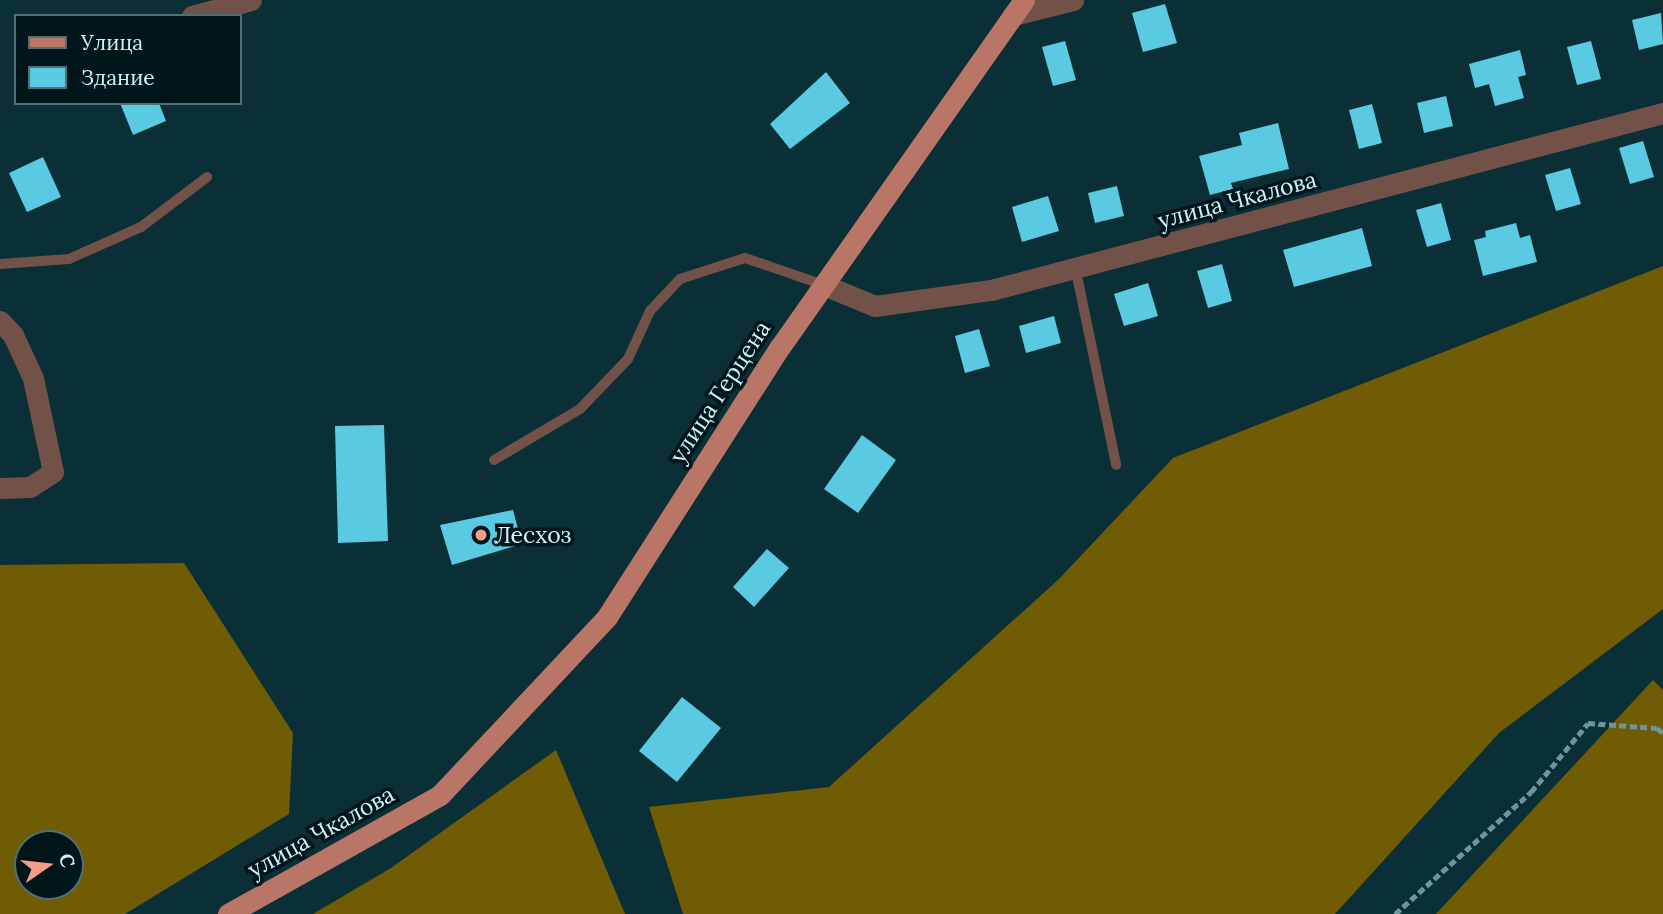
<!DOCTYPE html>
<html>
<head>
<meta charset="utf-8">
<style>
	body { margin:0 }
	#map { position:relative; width:1663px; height:914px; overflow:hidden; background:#0a2f36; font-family:Lora,serif }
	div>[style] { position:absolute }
	.forest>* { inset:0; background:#705c04 }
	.building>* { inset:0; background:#5acae3 }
	.path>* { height:4.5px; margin-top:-2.25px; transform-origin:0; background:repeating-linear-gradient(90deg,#6e949c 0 7px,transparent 0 10.5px) }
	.lane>* { height:10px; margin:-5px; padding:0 5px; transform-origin:5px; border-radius:5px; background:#725148 }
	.street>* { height:21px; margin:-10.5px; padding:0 10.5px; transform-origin:10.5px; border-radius:10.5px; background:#725148 }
	.primary>* { height:21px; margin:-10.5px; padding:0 10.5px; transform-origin:10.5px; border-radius:10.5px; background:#b97565 }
	.dots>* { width:19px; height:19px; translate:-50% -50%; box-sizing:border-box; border:4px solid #00161b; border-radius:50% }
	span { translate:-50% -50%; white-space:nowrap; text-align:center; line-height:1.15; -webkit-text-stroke:7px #00161b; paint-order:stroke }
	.street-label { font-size:23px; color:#cdf4fe }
	.poi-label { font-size:23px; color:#cdf4fe }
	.left { translate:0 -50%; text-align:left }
	.legend { position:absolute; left:14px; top:14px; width:228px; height:91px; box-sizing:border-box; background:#00161b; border:2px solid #526f76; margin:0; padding:9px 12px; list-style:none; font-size:21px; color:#cdf4fe }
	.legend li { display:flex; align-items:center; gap:14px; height:35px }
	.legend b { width:35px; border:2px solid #526f76 }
	.north { position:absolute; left:14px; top:830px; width:70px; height:70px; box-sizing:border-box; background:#00161b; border:2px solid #526f76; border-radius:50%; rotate:76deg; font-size:19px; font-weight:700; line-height:28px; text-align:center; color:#cdf4fe }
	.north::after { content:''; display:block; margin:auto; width:24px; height:32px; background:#f49e89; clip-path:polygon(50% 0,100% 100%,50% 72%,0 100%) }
</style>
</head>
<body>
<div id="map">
	<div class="forest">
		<div style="clip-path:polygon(1663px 266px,1663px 609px,1499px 733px,1335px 914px,683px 914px,649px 807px,829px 787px,1059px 579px,1173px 458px)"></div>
		<div style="clip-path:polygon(evenodd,184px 563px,293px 733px,289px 814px,125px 914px,0 914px,0 565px,184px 563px,70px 844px,70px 886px,28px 886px,28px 844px,70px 844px)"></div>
		<div style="clip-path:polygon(1653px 680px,1663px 690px,1663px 914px,1436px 914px)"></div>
		<div style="clip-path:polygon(556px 750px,625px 914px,313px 914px,391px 868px)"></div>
	</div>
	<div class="building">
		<div style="clip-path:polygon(1165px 4px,1177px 43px,1143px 52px,1132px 13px)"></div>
		<div style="clip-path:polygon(1661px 13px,1663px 44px,1639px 50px,1632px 20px)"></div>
		<div style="clip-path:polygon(1065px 41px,1076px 80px,1053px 86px,1042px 47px)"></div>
		<div style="clip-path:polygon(1591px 41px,1601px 79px,1577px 85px,1567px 47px)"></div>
		<div style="clip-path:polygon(1520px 50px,1526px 75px,1518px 77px,1524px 98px,1495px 106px,1489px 84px,1475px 88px,1469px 64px)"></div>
		<div style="clip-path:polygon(826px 72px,850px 103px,790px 149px,770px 124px)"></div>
		<div style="clip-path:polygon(1446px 96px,1453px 126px,1424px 133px,1417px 103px)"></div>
		<div style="clip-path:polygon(120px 103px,159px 103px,166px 121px,133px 135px)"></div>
		<div style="clip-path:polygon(1372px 104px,1382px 143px,1359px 149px,1349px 110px)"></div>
		<div style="clip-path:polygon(1278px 123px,1289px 169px,1231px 183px,1233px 189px,1210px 195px,1199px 156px,1242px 145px,1239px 133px)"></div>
		<div style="clip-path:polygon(1643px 141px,1654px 177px,1630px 184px,1619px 148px)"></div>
		<div style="clip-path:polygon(43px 157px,61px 197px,27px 212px,9px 173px)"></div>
		<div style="clip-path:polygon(1570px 168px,1581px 204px,1556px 211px,1545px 175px)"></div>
		<div style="clip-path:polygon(1117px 186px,1124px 216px,1095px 223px,1088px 193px)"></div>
		<div style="clip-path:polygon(1048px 196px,1059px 231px,1022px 242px,1012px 207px)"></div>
		<div style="clip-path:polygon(1441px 203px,1451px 240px,1427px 247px,1416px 210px)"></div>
		<div style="clip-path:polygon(1516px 223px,1520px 238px,1530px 235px,1537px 262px,1483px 276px,1474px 240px,1486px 237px,1485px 231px)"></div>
		<div style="clip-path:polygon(1362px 228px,1372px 266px,1294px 287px,1283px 250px)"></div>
		<div style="clip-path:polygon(1222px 264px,1232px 301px,1208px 308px,1197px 271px)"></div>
		<div style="clip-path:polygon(1148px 283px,1158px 316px,1124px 326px,1114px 294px)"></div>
		<div style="clip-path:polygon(1054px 316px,1061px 343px,1026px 353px,1019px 326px)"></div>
		<div style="clip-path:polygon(979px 329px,990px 366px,965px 373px,955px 336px)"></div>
		<div style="clip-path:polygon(384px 425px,388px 541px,338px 543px,335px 426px)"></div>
		<div style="clip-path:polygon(862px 435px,896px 460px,858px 513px,824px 489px)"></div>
		<div style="clip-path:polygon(513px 510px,522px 544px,452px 565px,440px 525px)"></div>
		<div style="clip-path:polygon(767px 549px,789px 568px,754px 607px,733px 587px)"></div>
		<div style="clip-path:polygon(682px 697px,721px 728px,677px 782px,639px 751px)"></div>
	</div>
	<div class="path">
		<div style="left:1395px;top:914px;width:183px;rotate:-41.9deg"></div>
		<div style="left:1531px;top:792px;width:89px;rotate:-50.4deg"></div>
		<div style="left:1588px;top:723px;width:69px;rotate:4.1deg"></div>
		<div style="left:1657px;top:728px;width:8px;rotate:40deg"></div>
	</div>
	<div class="lane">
		<div style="left:0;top:264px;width:69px;rotate:-4.1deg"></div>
		<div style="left:69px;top:259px;width:79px;rotate:-24deg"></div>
		<div style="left:141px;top:227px;width:83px;rotate:-37.1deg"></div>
		<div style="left:1076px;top:271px;width:198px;rotate:78.3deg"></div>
		<div style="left:494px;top:460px;width:100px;rotate:-30.7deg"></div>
		<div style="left:580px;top:409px;width:69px;rotate:-46.2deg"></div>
		<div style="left:628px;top:359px;width:53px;rotate:-65.4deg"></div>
		<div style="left:650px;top:311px;width:44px;rotate:-46.8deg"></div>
		<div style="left:680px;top:279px;width:68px;rotate:-17.9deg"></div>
		<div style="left:745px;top:258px;width:83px;rotate:18.9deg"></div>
	</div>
	<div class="street">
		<div style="left:1013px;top:15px;width:62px;rotate:-14deg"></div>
		<div style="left:192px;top:16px;width:61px;rotate:-15.2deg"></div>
		<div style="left:824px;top:285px;width:55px;rotate:22.4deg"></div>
		<div style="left:875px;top:306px;width:117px;rotate:-7.9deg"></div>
		<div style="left:991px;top:290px;width:695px;rotate:-14.76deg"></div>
		<div style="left:0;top:321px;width:19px;rotate:47deg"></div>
		<div style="left:13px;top:335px;width:47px;rotate:65.1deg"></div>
		<div style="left:33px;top:378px;width:96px;rotate:78deg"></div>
		<div style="left:53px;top:472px;width:27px;rotate:147deg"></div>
		<div style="left:30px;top:487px;width:30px;rotate:178deg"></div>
	</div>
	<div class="primary">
		<div style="left:228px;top:914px;width:243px;rotate:-29.3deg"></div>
		<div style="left:440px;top:795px;width:244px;rotate:-46.8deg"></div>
		<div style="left:607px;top:617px;width:321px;rotate:-57.4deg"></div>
		<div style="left:780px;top:347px;width:424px;rotate:-54.9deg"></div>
	</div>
	<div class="dots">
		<div style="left:481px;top:535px;background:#f49e89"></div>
	</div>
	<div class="street-label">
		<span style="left:1237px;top:200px;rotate:-15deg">улица Чкалова</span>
		<span style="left:720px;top:392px;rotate:-57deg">улица Герцена</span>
		<span style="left:321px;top:832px;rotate:-29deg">улица Чкалова</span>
	</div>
	<div class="poi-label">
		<span class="left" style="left:495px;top:535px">Лесхоз</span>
	</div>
	<ul class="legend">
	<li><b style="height:9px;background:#b97565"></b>Улица</li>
	<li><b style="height:19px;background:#5acae3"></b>Здание</li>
	</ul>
	<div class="north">С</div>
</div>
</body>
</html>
